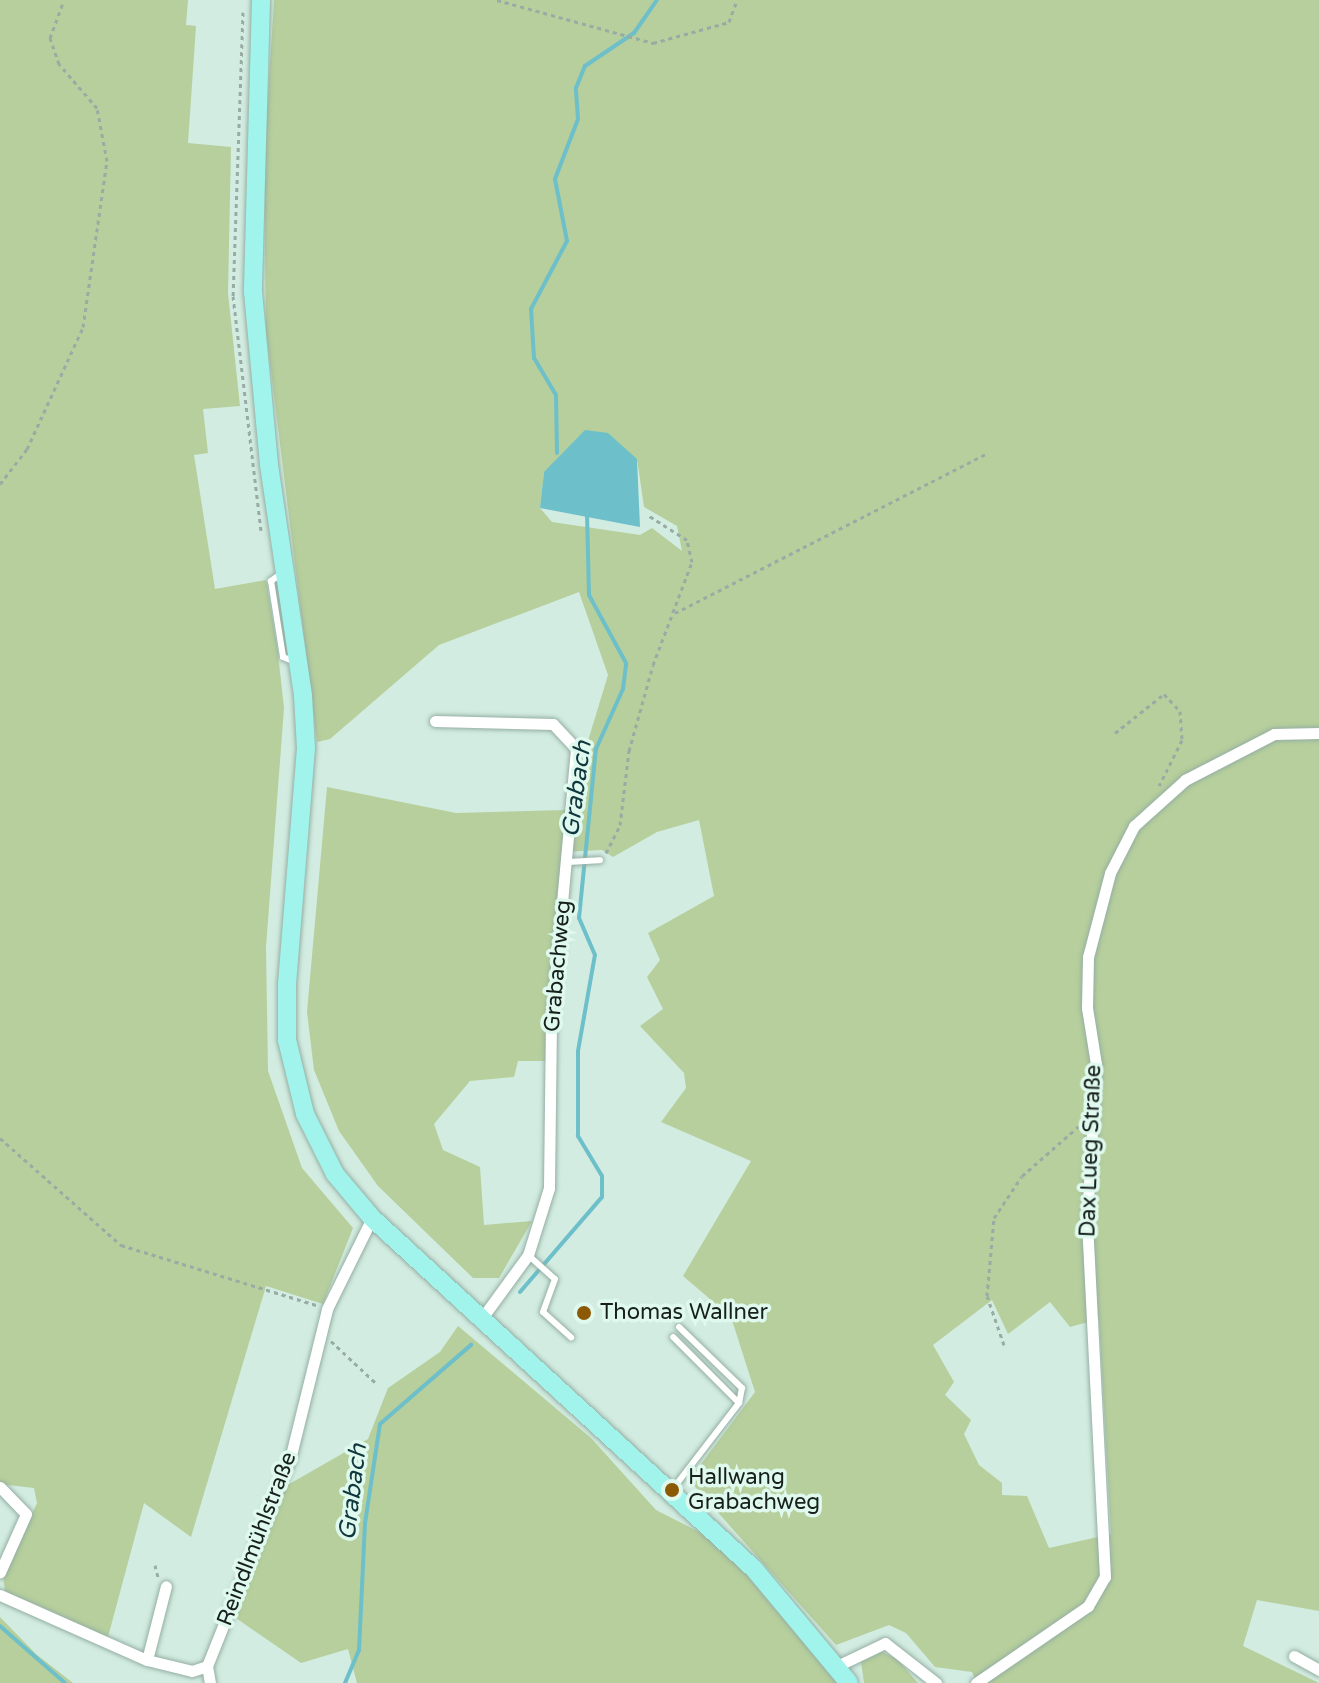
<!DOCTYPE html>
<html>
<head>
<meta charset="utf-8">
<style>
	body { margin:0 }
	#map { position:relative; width:1319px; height:1683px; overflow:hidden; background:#d2ece1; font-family:"Varela Round",sans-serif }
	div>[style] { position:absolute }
	.green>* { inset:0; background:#b6cf9c }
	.water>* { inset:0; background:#6dbfca }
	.stream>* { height:4px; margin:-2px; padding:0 2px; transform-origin:2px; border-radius:2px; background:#6dbfca }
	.path>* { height:3px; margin-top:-1.5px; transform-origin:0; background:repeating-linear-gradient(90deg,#98aca4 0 4px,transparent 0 8px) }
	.roads { filter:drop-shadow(0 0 2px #95aea3) drop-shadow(0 0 2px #95aea3) }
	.service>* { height:6px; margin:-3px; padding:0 3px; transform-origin:3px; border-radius:3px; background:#fff }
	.minor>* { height:11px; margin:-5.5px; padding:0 5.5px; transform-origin:5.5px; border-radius:5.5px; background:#fff }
	.primary>* { height:18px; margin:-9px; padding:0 9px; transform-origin:9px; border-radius:9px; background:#a0f4ec }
	.dots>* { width:22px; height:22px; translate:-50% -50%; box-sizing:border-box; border:4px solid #dff9ee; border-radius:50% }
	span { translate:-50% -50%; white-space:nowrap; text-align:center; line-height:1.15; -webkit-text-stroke:7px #dff9ee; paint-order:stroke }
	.street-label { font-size:22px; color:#17201c }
	.poi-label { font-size:22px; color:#17201c }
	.left { translate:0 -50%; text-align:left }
	.water-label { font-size:24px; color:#0f373c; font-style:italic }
</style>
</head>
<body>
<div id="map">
	<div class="green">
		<div style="clip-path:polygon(0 0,188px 0,186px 25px,196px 26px,188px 143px,231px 147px,228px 293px,240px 406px,203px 409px,208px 453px,194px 455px,215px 589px,266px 580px,277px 645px,284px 708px,266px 947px,268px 1071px,302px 1168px,353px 1228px,323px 1304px,266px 1286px,191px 1537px,144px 1503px,108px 1637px,5px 1591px,3px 1577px,37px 1503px,34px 1488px,0 1484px)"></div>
		<div style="clip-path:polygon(evenodd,274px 0,1319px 0,1319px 1611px,1257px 1600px,1243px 1646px,1319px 1683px,977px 1683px,972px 1672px,935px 1667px,906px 1633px,889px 1625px,836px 1645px,689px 1480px,755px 1392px,731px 1317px,683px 1276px,751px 1161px,661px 1122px,686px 1088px,684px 1073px,640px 1026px,663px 1009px,647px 977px,660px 960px,648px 933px,714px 896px,699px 820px,657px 832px,613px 857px,602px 850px,562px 852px,546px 1061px,518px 1061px,514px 1077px,470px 1081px,434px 1124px,443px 1150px,480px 1167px,484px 1225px,532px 1221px,499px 1278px,473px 1278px,378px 1186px,339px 1131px,314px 1070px,307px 1012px,327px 787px,456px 813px,567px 810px,608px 675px,579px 592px,439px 645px,330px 739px,317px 742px,266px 331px,264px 161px,274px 0,637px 459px,644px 507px,677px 526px,682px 551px,652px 528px,640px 535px,552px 522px,540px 508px,544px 472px,637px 459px,274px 0,992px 1300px,1008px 1334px,1050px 1302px,1070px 1327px,1099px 1319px,1111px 1534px,1049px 1548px,1027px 1496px,1002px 1495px,1002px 1483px,979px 1465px,964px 1434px,971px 1420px,945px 1395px,954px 1382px,933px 1345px,992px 1300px)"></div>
		<div style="clip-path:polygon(458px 1326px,591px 1438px,656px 1510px,707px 1536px,744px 1571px,839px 1683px,357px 1683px,348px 1649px,301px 1663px,233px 1616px,284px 1487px,368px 1439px,388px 1388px,440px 1352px)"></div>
		<div style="clip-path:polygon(0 1617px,36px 1654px,73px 1683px,0 1683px)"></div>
		<div style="clip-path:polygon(882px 1652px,897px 1659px,918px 1683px,864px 1683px,861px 1662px)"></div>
	</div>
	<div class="water">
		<div style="clip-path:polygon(585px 430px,608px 433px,637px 459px,640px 527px,540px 508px,544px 472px)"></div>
	</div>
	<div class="stream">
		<div style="left:557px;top:453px;width:58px;rotate:-91deg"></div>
		<div style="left:556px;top:395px;width:43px;rotate:-120.7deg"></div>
		<div style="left:534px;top:358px;width:49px;rotate:-93.5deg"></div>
		<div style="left:531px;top:309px;width:77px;rotate:-62.1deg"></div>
		<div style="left:567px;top:241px;width:63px;rotate:-101deg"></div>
		<div style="left:555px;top:179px;width:64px;rotate:-69deg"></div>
		<div style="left:578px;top:119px;width:31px;rotate:-94deg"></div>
		<div style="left:576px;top:88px;width:24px;rotate:-68deg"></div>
		<div style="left:585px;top:66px;width:59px;rotate:-34deg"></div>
		<div style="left:634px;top:33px;width:40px;rotate:-55.1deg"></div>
		<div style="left:520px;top:1292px;width:125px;rotate:-49.2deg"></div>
		<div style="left:602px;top:1197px;width:21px;rotate:-90deg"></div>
		<div style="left:602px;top:1176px;width:47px;rotate:-121deg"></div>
		<div style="left:578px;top:1136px;width:85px;rotate:-90deg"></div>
		<div style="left:578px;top:1051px;width:97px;rotate:-80deg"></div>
		<div style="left:595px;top:955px;width:40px;rotate:-113.4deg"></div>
		<div style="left:579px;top:918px;width:170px;rotate:-84.3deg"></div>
		<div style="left:596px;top:749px;width:66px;rotate:-65.8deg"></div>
		<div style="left:623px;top:689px;width:26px;rotate:-83deg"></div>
		<div style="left:626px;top:663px;width:77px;rotate:-118.6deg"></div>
		<div style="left:589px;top:595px;width:82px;rotate:-91.4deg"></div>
		<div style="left:0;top:1626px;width:86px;rotate:41.2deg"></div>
		<div style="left:345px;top:1683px;width:36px;rotate:-67deg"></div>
		<div style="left:359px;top:1650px;width:127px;rotate:-87.3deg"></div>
		<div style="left:365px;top:1523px;width:100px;rotate:-81.4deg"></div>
		<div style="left:380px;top:1424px;width:121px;rotate:-41deg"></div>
	</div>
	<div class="path">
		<div style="left:497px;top:0;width:162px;rotate:15.4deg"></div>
		<div style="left:653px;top:43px;width:79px;rotate:-15.4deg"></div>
		<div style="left:729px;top:22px;width:23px;rotate:-70deg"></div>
		<div style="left:243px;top:12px;width:284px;rotate:92deg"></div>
		<div style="left:233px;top:296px;width:236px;rotate:83.2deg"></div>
		<div style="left:0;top:484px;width:44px;rotate:-52.4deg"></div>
		<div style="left:27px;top:449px;width:134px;rotate:-65.3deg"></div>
		<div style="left:83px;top:327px;width:168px;rotate:-81.8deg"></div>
		<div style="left:107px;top:161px;width:54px;rotate:-100.7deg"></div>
		<div style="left:97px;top:108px;width:58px;rotate:-130.8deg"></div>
		<div style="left:59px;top:64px;width:28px;rotate:-109deg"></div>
		<div style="left:50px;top:38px;width:40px;rotate:-69.8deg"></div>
		<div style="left:675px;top:613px;width:349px;rotate:-27.1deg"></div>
		<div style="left:1115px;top:733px;width:63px;rotate:-38.5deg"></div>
		<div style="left:1164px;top:694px;width:23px;rotate:47deg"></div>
		<div style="left:1180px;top:711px;width:29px;rotate:86deg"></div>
		<div style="left:1182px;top:740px;width:51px;rotate:116.6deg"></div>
		<div style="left:606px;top:853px;width:31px;rotate:-63deg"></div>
		<div style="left:620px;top:825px;width:75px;rotate:-83.1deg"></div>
		<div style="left:629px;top:751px;width:89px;rotate:-74.4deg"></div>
		<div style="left:653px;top:665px;width:110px;rotate:-69.3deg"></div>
		<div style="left:692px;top:562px;width:23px;rotate:-103deg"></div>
		<div style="left:687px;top:540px;width:46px;rotate:-147.3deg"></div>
		<div style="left:0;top:1138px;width:162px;rotate:41.5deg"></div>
		<div style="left:121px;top:1245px;width:204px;rotate:17.1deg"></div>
		<div style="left:331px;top:1341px;width:63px;rotate:43.1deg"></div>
		<div style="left:1004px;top:1345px;width:52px;rotate:-109.1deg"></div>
		<div style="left:987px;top:1296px;width:78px;rotate:-84.9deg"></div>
		<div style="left:994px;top:1218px;width:50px;rotate:-56.3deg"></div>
		<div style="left:1022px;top:1176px;width:76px;rotate:-41.3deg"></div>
		<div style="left:155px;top:1565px;width:12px;rotate:76deg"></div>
	</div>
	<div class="roads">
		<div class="service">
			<div style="left:282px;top:573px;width:14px;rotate:144deg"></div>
			<div style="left:271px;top:581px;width:77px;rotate:81deg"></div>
			<div style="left:283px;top:657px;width:11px;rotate:22deg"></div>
			<div style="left:567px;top:862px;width:33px;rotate:-3deg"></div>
			<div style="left:528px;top:1255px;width:36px;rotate:42deg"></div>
			<div style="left:555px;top:1279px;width:35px;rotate:110deg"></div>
			<div style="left:543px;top:1312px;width:38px;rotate:42deg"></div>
			<div style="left:679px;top:1327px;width:88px;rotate:44.1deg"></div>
			<div style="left:742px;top:1388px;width:15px;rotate:101deg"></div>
			<div style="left:672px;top:1490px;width:110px;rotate:-52.4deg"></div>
			<div style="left:739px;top:1403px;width:93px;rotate:-135deg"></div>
		</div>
		<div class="minor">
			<div style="left:435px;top:721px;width:118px;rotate:1.5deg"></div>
			<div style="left:553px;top:724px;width:34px;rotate:47deg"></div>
			<div style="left:576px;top:749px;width:274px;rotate:95.2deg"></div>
			<div style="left:551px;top:1022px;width:166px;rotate:90.7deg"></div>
			<div style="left:549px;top:1188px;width:70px;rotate:107.4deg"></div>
			<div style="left:528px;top:1255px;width:78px;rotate:126.1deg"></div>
			<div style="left:0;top:1487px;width:37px;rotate:46deg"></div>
			<div style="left:26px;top:1514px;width:64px;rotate:114.1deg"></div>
			<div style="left:0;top:1595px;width:161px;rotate:23.9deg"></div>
			<div style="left:147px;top:1660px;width:46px;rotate:13.7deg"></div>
			<div style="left:192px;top:1671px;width:16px;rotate:-18deg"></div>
			<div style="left:207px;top:1666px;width:223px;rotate:-68.2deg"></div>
			<div style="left:290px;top:1459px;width:154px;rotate:-76.1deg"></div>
			<div style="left:327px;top:1309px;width:102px;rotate:-63.7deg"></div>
			<div style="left:1294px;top:1656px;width:29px;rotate:29deg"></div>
			<div style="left:147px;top:1660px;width:76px;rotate:-75.6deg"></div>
			<div style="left:207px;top:1666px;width:17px;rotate:80deg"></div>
			<div style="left:837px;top:1666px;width:53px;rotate:-25.6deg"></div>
			<div style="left:885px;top:1643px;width:65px;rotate:38.1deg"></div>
			<div style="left:976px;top:1683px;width:136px;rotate:-34.5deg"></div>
			<div style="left:1088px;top:1606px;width:34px;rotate:-60deg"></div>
			<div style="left:1105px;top:1577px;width:358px;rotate:-92.9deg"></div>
			<div style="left:1087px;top:1219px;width:155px;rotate:-86.7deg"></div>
			<div style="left:1096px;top:1064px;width:57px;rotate:-99.1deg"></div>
			<div style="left:1087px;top:1008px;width:51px;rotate:-88.9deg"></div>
			<div style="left:1088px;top:957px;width:87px;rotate:-75.3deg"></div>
			<div style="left:1110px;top:873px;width:53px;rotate:-62.9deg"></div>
			<div style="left:1134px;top:826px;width:69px;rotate:-42deg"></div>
			<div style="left:1185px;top:780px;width:100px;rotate:-27.3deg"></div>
			<div style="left:1274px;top:734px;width:45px;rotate:-1.3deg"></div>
		</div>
		<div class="primary">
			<div style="left:261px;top:0;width:292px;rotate:91.6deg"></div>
			<div style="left:253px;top:292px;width:174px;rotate:84.7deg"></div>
			<div style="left:269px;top:465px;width:233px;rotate:81.6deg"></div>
			<div style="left:303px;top:696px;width:52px;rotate:86.7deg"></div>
			<div style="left:306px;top:748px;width:236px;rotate:94.6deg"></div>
			<div style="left:287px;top:983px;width:57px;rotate:90deg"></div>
			<div style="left:287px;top:1040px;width:76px;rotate:76.3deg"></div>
			<div style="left:305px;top:1114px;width:67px;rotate:63.4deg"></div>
			<div style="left:335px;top:1174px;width:57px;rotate:49.9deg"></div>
			<div style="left:372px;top:1218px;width:519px;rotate:42.58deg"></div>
			<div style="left:754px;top:1569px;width:148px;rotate:50.2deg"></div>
		</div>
	</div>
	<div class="dots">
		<div style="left:584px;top:1313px;background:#8c5a04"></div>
		<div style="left:672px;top:1490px;background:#8c5a04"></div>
	</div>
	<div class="street-label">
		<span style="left:558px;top:966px;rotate:-85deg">Grabachweg</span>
		<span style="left:1091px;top:1151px;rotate:-88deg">Dax Lueg Straße</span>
		<span style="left:257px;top:1539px;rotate:-69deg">Reindlmühlstraße</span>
	</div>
	<div class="poi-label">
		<span class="left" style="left:600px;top:1313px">Thomas Wallner</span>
		<span class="left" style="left:688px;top:1490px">Hallwang<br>Grabachweg</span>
	</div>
	<div class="water-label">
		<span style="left:577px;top:789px;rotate:-82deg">Grabach</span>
		<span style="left:353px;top:1492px;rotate:-83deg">Grabach</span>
	</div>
</div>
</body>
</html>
